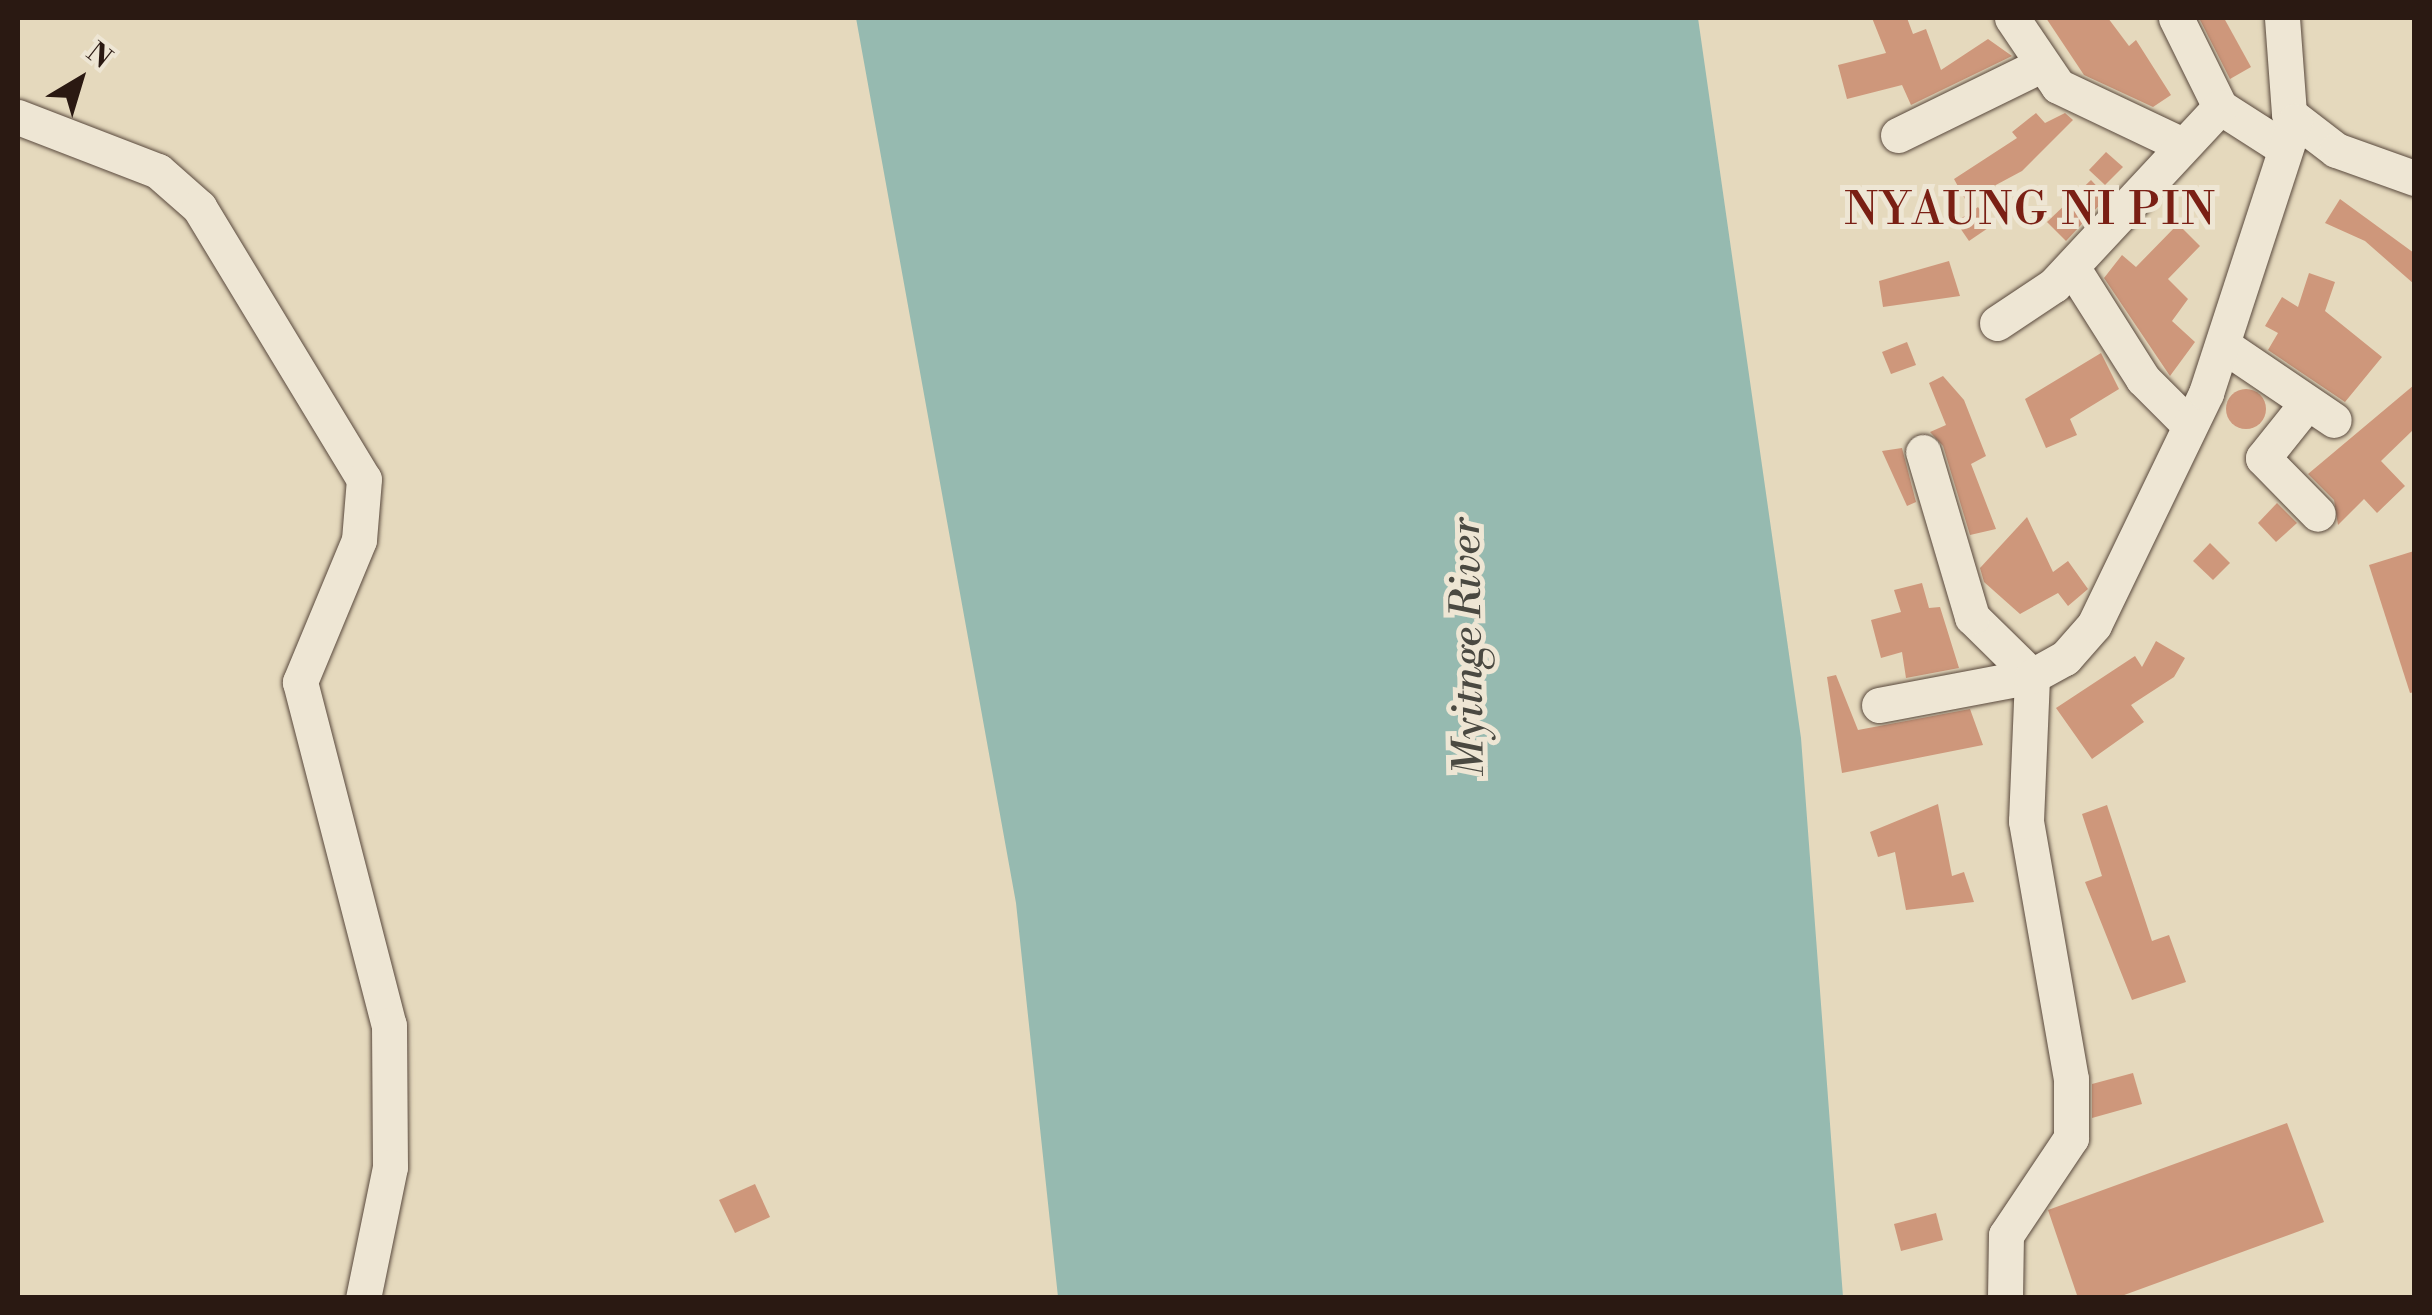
<!DOCTYPE html>
<html>
<head>
<meta charset="utf-8">
<style>
	body { margin:0 }
	#map { position:relative; width:2432px; height:1315px; overflow:hidden; background:#e5d9bd; font-family:"Libre Bodoni",serif }
	div>[style] { position:absolute }
	.water>* { inset:0; background:#96bab0 }
	.building>* { inset:0; background:#ce977b }
	.round { border-radius:50% }
	.roads { filter:drop-shadow(0 0 2px #59493d) drop-shadow(0 0 2px #59493d) }
	.minor>* { height:35px; margin:-17.5px; padding:0 17.5px; transform-origin:17.5px; border-radius:17.5px; background:#eee6d4 }
	span { translate:-50% -50%; white-space:nowrap; text-align:center; line-height:1.15; -webkit-text-stroke:10px #eee6d4; paint-order:stroke }
	.water-label { font-size:42px; color:#4a4941; font-style:italic }
	.quarter-label { font-size:45px; color:#7a1f14; letter-spacing:2.5px }
	.frame { position:absolute; inset:0; border:20px solid #2a1912; pointer-events:none }
	.north { position:absolute; left:30px; top:30px; width:100px; height:100px; -webkit-text-stroke:8px #eee6d4; paint-order:stroke; rotate:38deg; font-size:28px; font-weight:700; line-height:40px; text-align:center; color:#2a1912 }
	.north::after { content:''; display:block; margin:auto; width:35px; height:45px; background:#2a1912; clip-path:polygon(50% 0,100% 100%,50% 72%,0 100%) }
</style>
</head>
<body>
<div id="map">
	<div class="water">
		<div style="clip-path:polygon(856px 18px,1698px 18px,1801px 738px,1843px 1297px,1058px 1297px,1016px 903px)"></div>
	</div>
	<div class="building">
		<div style="clip-path:polygon(1872px 18px,1907px 18px,1913px 34px,1926px 29px,1941px 70px,1988px 39px,2012px 56px,1911px 105px,1902px 85px,1847px 99px,1838px 65px,1886px 53px)"></div>
		<div style="clip-path:polygon(2046px 18px,2108px 18px,2129px 46px,2136px 40px,2171px 95px,2153px 107px,2084px 75px)"></div>
		<div style="clip-path:polygon(2199px 18px,2224px 18px,2251px 67px,2230px 79px)"></div>
		<div style="clip-path:polygon(2036px 113px,2045px 123px,2065px 113px,2073px 120px,2022px 171px,1966px 201px,1954px 179px,2017px 138px,2012px 132px)"></div>
		<div style="clip-path:polygon(2106px 152px,2123px 167px,2105px 185px,2089px 170px)"></div>
		<div style="clip-path:polygon(2091px 180px,2107px 197px,2066px 241px,2047px 222px)"></div>
		<div style="clip-path:polygon(2340px 199px,2414px 253px,2414px 284px,2365px 241px,2325px 223px)"></div>
		<div style="clip-path:polygon(1978px 207px,1991px 226px,1969px 241px,1956px 222px)"></div>
		<div style="clip-path:polygon(2178px 224px,2200px 246px,2168px 279px,2188px 299px,2172px 321px,2195px 342px,2170px 376px,2104px 278px,2122px 255px,2136px 267px)"></div>
		<div style="clip-path:polygon(1949px 261px,1960px 296px,1883px 307px,1879px 281px)"></div>
		<div style="clip-path:polygon(2309px 273px,2335px 282px,2325px 311px,2382px 357px,2345px 402px,2268px 350px,2278px 333px,2265px 326px,2282px 297px,2298px 307px)"></div>
		<div style="clip-path:polygon(1907px 342px,1916px 365px,1891px 374px,1882px 352px)"></div>
		<div style="clip-path:polygon(2101px 353px,2119px 389px,2070px 419px,2077px 435px,2046px 448px,2025px 399px)"></div>
		<div style="clip-path:polygon(1943px 376px,1964px 400px,1986px 456px,1971px 464px,1996px 529px,1970px 535px,1943px 446px,1930px 432px,1946px 425px,1929px 383px)"></div>
		<div style="clip-path:polygon(2414px 385px,2414px 429px,2381px 461px,2405px 486px,2377px 513px,2364px 499px,2338px 525px,2334px 500px,2308px 474px)"></div>
		<div class="round" style="left:2226px;top:389px;width:40px;height:40px"></div>
		<div style="clip-path:polygon(1902px 448px,1916px 502px,1907px 506px,1882px 451px)"></div>
		<div style="clip-path:polygon(2277px 503px,2297px 523px,2276px 542px,2258px 523px)"></div>
		<div style="clip-path:polygon(2027px 517px,2053px 572px,2068px 561px,2088px 589px,2068px 606px,2058px 593px,2020px 614px,1984px 582px,1980px 568px)"></div>
		<div style="clip-path:polygon(2210px 543px,2230px 563px,2213px 580px,2193px 561px)"></div>
		<div style="clip-path:polygon(2414px 551px,2414px 692px,2410px 693px,2369px 565px)"></div>
		<div style="clip-path:polygon(1922px 583px,1929px 608px,1940px 607px,1959px 668px,1906px 678px,1902px 652px,1881px 658px,1871px 620px,1901px 612px,1894px 590px)"></div>
		<div style="clip-path:polygon(2156px 641px,2185px 658px,2174px 677px,2131px 705px,2144px 722px,2092px 759px,2056px 708px,2135px 656px,2142px 667px)"></div>
		<div style="clip-path:polygon(1836px 675px,1858px 730px,1970px 709px,1983px 745px,1842px 773px,1827px 677px)"></div>
		<div style="clip-path:polygon(1938px 804px,1952px 876px,1964px 872px,1974px 902px,1906px 910px,1895px 852px,1878px 857px,1870px 832px)"></div>
		<div style="clip-path:polygon(2107px 805px,2152px 941px,2169px 935px,2186px 982px,2132px 1000px,2085px 882px,2102px 876px,2082px 814px)"></div>
		<div style="clip-path:polygon(2133px 1073px,2142px 1104px,2092px 1118px,2092px 1084px)"></div>
		<div style="clip-path:polygon(2287px 1123px,2324px 1222px,2116px 1298px,2078px 1298px,2048px 1210px)"></div>
		<div style="clip-path:polygon(755px 1184px,770px 1217px,735px 1233px,719px 1200px)"></div>
		<div style="clip-path:polygon(1936px 1213px,1943px 1240px,1901px 1251px,1894px 1224px)"></div>
	</div>
	<div class="roads">
		<div class="minor">
			<div style="left:2012px;top:18px;width:82px;rotate:55.9deg"></div>
			<div style="left:2058px;top:86px;width:135px;rotate:25.4deg"></div>
			<div style="left:2176px;top:18px;width:99px;rotate:63.7deg"></div>
			<div style="left:2220px;top:107px;width:76px;rotate:32.6deg"></div>
			<div style="left:2282px;top:18px;width:96px;rotate:85.8deg"></div>
			<div style="left:2289px;top:114px;width:59px;rotate:37.5deg"></div>
			<div style="left:2336px;top:150px;width:83px;rotate:19.7deg"></div>
			<div style="left:18px;top:117px;width:150px;rotate:21.1deg"></div>
			<div style="left:158px;top:171px;width:55px;rotate:41.3deg"></div>
			<div style="left:199px;top:207px;width:318px;rotate:58.8deg"></div>
			<div style="left:364px;top:479px;width:61px;rotate:94.7deg"></div>
			<div style="left:359px;top:540px;width:154px;rotate:112.6deg"></div>
			<div style="left:300px;top:682px;width:354px;rotate:75.5deg"></div>
			<div style="left:389px;top:1025px;width:142px;rotate:89.6deg"></div>
			<div style="left:390px;top:1167px;width:134px;rotate:101.6deg"></div>
			<div style="left:1898px;top:135px;width:157px;rotate:-26.1deg"></div>
			<div style="left:2072px;top:267px;width:133px;rotate:57.6deg"></div>
			<div style="left:2143px;top:379px;width:65px;rotate:45deg"></div>
			<div style="left:1997px;top:323px;width:69px;rotate:-33.7deg"></div>
			<div style="left:2054px;top:285px;width:243px;rotate:-47deg"></div>
			<div style="left:2226px;top:347px;width:130px;rotate:34.1deg"></div>
			<div style="left:2303px;top:408px;width:64px;rotate:128.7deg"></div>
			<div style="left:2263px;top:458px;width:78px;rotate:45.5deg"></div>
			<div style="left:1879px;top:705px;width:156px;rotate:-10.7deg"></div>
			<div style="left:2032px;top:676px;width:84px;rotate:-135.5deg"></div>
			<div style="left:1972px;top:617px;width:172px;rotate:-106.5deg"></div>
			<div style="left:2005px;top:1298px;width:63px;rotate:-89.1deg"></div>
			<div style="left:2006px;top:1235px;width:117px;rotate:-56.2deg"></div>
			<div style="left:2071px;top:1138px;width:59px;rotate:-90deg"></div>
			<div style="left:2071px;top:1079px;width:262px;rotate:-99.9deg"></div>
			<div style="left:2026px;top:821px;width:145px;rotate:-87.6deg"></div>
			<div style="left:2032px;top:676px;width:38px;rotate:-29deg"></div>
			<div style="left:2065px;top:658px;width:44px;rotate:-48.7deg"></div>
			<div style="left:2094px;top:625px;width:258px;rotate:-64.2deg"></div>
			<div style="left:2206px;top:393px;width:286px;rotate:-71.9deg"></div>
		</div>
	</div>
	<div class="water-label">
		<span style="left:1469px;top:647px;rotate:-91deg">Myitnge River</span>
	</div>
	<div class="quarter-label">
		<span style="left:2031px;top:211px">NYAUNG NI PIN</span>
	</div>
	<div class="frame"></div>
	<div class="north">N</div>
</div>
</body>
</html>
